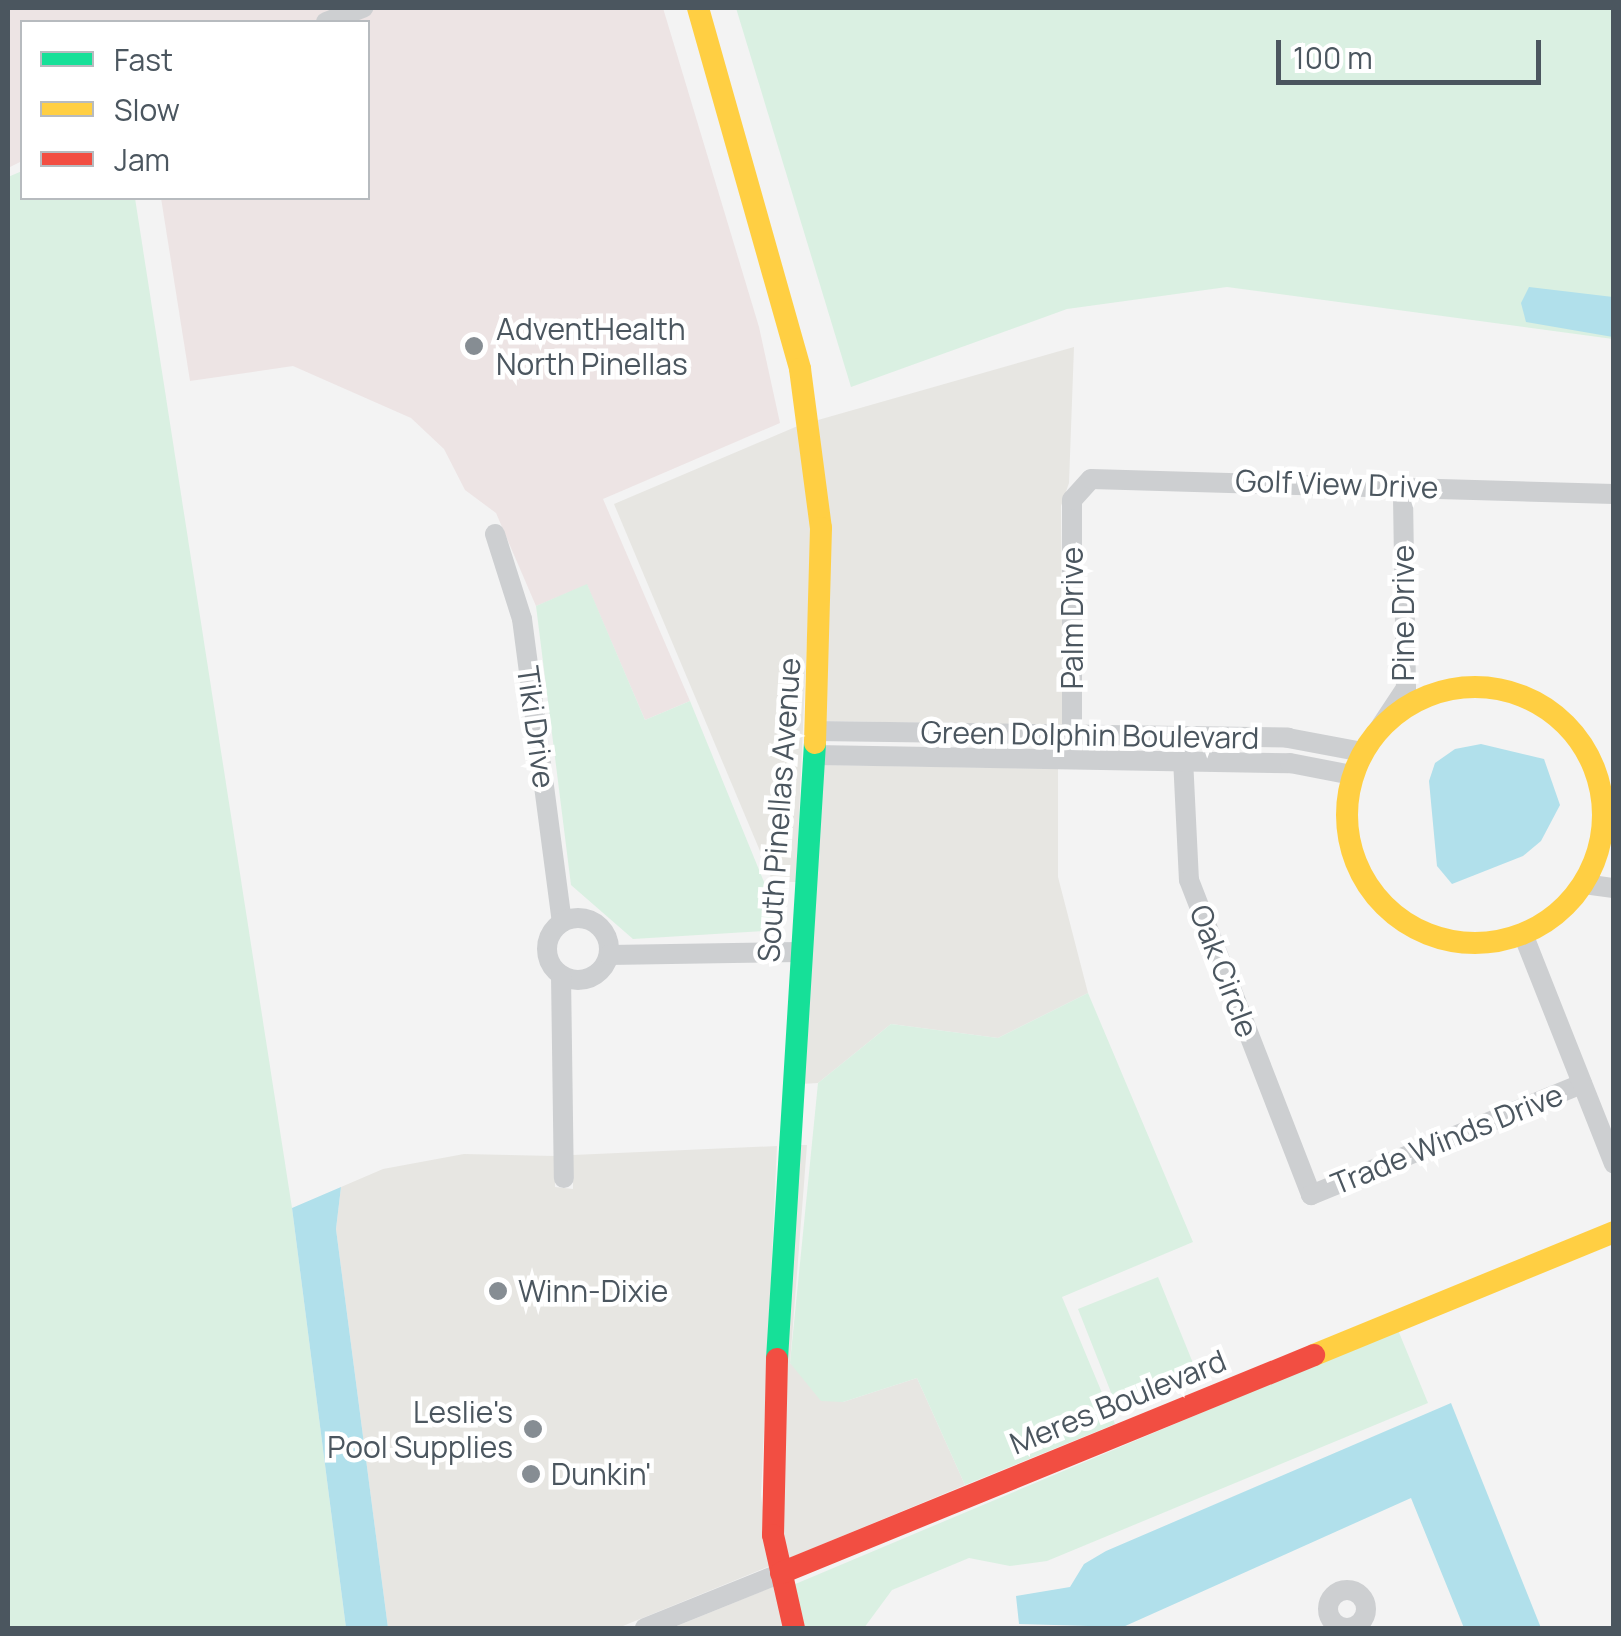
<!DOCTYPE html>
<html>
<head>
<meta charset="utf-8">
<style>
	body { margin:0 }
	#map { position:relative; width:1621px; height:1636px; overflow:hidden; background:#f3f3f3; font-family:Manrope,sans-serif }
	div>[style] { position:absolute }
	.commercial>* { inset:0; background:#e7e6e2 }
	.medical>* { inset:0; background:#ede4e4 }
	.green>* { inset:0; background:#daf0e2 }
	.water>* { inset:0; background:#b1e0eb }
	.street>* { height:20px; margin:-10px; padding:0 10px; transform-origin:10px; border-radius:10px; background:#cdcfd1 }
	.street>.ring { margin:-10px; padding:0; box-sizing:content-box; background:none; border:20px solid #cdcfd1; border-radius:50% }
	.fast>* { height:22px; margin:-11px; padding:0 11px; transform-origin:11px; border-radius:11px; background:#16e098 }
	.slow>* { height:22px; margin:-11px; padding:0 11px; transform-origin:11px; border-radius:11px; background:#ffcf43 }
	.slow>.ring { margin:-11px; padding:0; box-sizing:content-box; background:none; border:22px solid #ffcf43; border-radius:50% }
	.jam>* { height:22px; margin:-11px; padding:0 11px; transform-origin:11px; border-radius:11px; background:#f24e42 }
	.dots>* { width:28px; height:28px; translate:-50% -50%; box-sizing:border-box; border:5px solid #fff; border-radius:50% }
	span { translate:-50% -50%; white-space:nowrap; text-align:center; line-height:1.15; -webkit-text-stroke:9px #fff; paint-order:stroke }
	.poi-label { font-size:30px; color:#4b565f }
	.left { translate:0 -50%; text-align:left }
	.right { translate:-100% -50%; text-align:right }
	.street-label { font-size:30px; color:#4b565f }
	.frame { position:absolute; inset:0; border:10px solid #4b565f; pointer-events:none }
	.legend { position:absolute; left:20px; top:20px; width:350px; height:180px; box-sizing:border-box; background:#fff; border:2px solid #b7bbbf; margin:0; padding:12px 18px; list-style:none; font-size:30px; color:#4b565f }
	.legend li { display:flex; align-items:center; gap:20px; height:50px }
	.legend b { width:50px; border:2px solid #b7bbbf }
	.scale { position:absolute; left:1276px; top:40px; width:265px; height:45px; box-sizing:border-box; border:5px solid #4b565f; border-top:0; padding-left:12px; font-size:30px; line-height:35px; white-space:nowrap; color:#4b565f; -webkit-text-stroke:8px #fff; paint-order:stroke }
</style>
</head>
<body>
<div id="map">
	<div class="commercial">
		<div style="clip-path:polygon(1074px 347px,1069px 483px,1061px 506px,1063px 725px,826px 721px,818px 420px)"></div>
		<div style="clip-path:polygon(800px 425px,812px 528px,796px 882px,773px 882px,614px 504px)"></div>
		<div style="clip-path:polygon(823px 765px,1058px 769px,1058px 877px,1088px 993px,998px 1038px,891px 1024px,818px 1083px,801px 1084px)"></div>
		<div style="clip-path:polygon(796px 1145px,807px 1145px,790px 1363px,843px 1402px,917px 1378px,965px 1485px,787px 1559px,780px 1496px)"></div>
		<div style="clip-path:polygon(777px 1146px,761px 1495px,770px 1566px,618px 1628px,388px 1628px,336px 1229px,341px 1187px,383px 1169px,464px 1154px,555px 1156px,555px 1187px,573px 1189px,573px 1155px)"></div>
		<div style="clip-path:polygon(775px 1586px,785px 1628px,672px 1628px)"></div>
	</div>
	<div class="medical">
		<div style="clip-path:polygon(8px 8px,663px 8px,759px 327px,780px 423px,603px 499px,690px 701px,645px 720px,587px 585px,536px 606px,496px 513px,465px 490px,444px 449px,411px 418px,293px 366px,190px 381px,161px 198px,368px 198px,368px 22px,22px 22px,22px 161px,8px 168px)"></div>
	</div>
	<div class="green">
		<div style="clip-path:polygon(736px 8px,1613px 8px,1613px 339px,1227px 287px,1067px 309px,851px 387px)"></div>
		<div style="clip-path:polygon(22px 171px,22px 198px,135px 198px,292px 1208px,346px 1628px,8px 1628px,8px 177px)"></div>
		<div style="clip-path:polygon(587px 584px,645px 720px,690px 701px,773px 904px,773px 921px,764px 931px,633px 939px,571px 885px,536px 606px)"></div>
		<div style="clip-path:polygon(1088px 993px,1193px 1242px,1062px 1297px,1115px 1424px,965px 1485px,917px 1378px,843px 1402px,821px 1401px,790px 1363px,818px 1083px,891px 1024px,998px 1038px)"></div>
		<div style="clip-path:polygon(1158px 1277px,1195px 1368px,1114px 1400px,1078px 1309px)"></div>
		<div style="clip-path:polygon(1398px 1330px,1428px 1403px,1047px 1561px,1010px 1566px,969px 1558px,892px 1590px,864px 1628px,804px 1628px,793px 1585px)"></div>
	</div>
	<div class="water">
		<div style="clip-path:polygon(1529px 287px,1613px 297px,1613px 337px,1526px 322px,1521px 303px)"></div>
		<div style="clip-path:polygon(1481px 744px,1544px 759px,1560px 805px,1541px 841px,1523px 856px,1452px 884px,1437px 866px,1429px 781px,1435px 763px,1455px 749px)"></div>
		<div style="clip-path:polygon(341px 1187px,336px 1229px,388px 1628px,346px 1628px,292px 1208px)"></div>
		<div style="clip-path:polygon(1451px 1403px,1541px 1628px,1464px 1628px,1411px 1498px,1123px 1627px,1019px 1624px,1016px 1596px,1070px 1587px,1084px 1564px,1106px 1551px)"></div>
	</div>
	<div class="street">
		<div style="left:326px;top:22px;width:40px;rotate:-21deg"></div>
		<div style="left:495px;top:534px;width:89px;rotate:72.4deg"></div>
		<div style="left:522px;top:619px;width:306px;rotate:82.5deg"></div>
		<div style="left:816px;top:731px;width:472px;rotate:0.8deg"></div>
		<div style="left:1288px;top:738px;width:76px;rotate:10.6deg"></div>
		<div style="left:1377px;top:732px;width:53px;rotate:-56.6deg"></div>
		<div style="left:1406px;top:688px;width:202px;rotate:-90.9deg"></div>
		<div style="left:1072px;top:736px;width:236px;rotate:-90deg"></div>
		<div style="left:1072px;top:500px;width:28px;rotate:-48deg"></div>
		<div style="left:1091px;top:479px;width:523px;rotate:1.64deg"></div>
		<div style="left:1182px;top:738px;width:142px;rotate:87.2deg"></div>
		<div style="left:1189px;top:880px;width:338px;rotate:68.8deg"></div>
		<div style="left:1311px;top:1195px;width:293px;rotate:-22.3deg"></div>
		<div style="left:815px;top:755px;width:475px;rotate:1deg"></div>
		<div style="left:1290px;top:763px;width:63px;rotate:11deg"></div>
		<div style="left:1584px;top:884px;width:30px;rotate:8deg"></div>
		<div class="ring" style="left:547px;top:918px;width:42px;height:42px"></div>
		<div style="left:1523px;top:934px;width:247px;rotate:68.4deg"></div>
		<div style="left:609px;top:955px;width:191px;rotate:-0.9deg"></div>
		<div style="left:561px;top:975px;width:203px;rotate:89.2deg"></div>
		<div class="ring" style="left:1328px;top:1590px;width:18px;height:18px"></div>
		<div style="left:645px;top:1628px;width:147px;rotate:-22deg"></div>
	</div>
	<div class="fast">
		<div style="left:777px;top:1359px;width:617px;rotate:-86.47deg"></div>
	</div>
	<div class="slow">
		<div style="left:698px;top:8px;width:375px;rotate:74.2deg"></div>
		<div style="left:800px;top:369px;width:160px;rotate:82.5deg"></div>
		<div style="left:821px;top:528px;width:215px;rotate:91.6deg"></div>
		<div class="ring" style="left:1347px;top:687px;width:234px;height:234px"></div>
		<div style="left:1314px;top:1355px;width:324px;rotate:-22.3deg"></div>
	</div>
	<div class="jam">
		<div style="left:777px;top:1359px;width:176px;rotate:91.3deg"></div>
		<div style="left:773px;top:1535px;width:95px;rotate:77.3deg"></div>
		<div style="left:781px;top:1573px;width:576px;rotate:-22.24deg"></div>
	</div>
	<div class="dots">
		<div style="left:474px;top:346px;background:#868d93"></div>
		<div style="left:498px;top:1291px;background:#868d93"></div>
		<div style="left:533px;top:1429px;background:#868d93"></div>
		<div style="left:531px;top:1474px;background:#868d93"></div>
	</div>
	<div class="poi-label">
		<span class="left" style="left:496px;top:346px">AdventHealth<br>North Pinellas</span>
		<span class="left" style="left:518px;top:1291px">Winn-Dixie</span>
		<span class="right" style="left:513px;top:1429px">Leslie's<br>Pool Supplies</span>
		<span class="left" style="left:551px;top:1474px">Dunkin'</span>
	</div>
	<div class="street-label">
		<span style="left:1337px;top:484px;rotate:2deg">Golf View Drive</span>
		<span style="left:1403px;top:613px;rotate:-90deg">Pine Drive</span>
		<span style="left:1072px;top:618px;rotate:-90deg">Palm Drive</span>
		<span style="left:536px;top:727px;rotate:82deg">Tiki Drive</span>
		<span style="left:1090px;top:735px;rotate:1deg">Green Dolphin Boulevard</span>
		<span style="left:779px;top:810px;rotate:-86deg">South Pinellas Avenue</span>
		<span style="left:1224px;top:971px;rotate:69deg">Oak Circle</span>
		<span style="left:1447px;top:1139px;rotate:-22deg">Trade Winds Drive</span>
		<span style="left:1118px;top:1402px;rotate:-22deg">Meres Boulevard</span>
	</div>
	<div class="frame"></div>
	<ul class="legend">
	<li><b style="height:12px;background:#16e098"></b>Fast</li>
	<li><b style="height:12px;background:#ffcf43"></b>Slow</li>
	<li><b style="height:12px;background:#f24e42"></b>Jam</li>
	</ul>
	<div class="scale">100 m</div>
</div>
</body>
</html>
